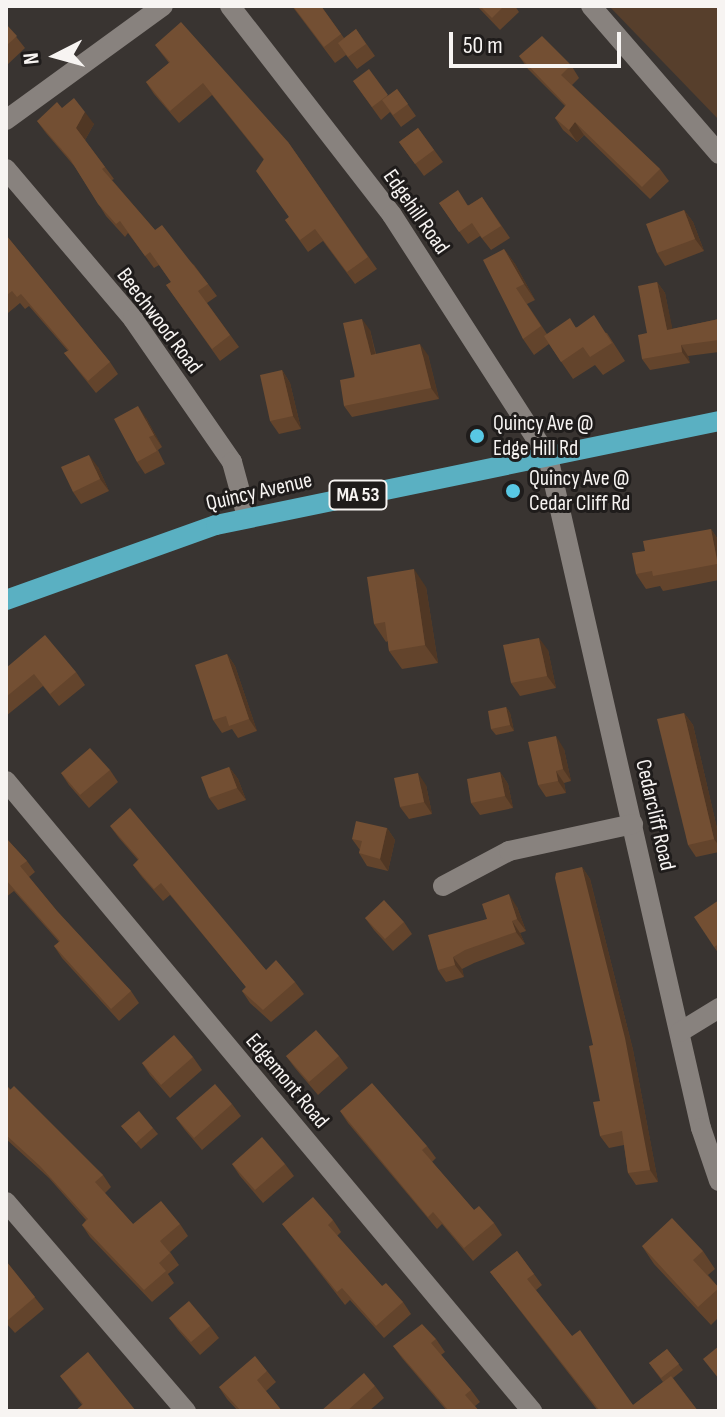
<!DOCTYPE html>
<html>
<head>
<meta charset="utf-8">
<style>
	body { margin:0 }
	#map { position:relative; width:725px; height:1417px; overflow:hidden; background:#393431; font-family:"Sofia Sans Condensed",sans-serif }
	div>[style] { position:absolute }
	.green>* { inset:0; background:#573f2c }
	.street>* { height:20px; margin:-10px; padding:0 10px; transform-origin:10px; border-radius:10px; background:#88827e }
	.primary>* { height:20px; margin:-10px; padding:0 10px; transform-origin:10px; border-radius:10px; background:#5ab0c2 }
	.wall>* { inset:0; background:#63442c }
	.shaded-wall>* { inset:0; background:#503724 }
	.building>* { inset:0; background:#734f33 }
	.dots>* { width:22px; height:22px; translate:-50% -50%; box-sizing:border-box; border:4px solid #1f1c1b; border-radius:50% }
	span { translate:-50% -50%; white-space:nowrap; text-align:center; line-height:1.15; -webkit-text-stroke:6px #1f1c1b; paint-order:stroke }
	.shield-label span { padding:2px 6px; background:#1f1c1b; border:2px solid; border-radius:6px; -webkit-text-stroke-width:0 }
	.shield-label { font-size:20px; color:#f7f4f2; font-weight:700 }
	.street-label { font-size:22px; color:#f7f4f2 }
	.poi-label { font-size:22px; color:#f7f4f2 }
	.left { translate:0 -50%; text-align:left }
	.frame { position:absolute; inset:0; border:8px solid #f7f4f2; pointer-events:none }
	.north { position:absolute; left:16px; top:16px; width:80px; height:80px; -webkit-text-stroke:6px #1f1c1b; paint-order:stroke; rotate:264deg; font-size:22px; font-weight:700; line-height:32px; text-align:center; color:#f7f4f2 }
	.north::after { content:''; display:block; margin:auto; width:28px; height:36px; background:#f7f4f2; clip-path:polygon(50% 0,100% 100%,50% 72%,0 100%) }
	.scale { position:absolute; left:449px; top:32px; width:172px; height:36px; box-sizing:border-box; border:4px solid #f7f4f2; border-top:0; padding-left:10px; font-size:24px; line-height:28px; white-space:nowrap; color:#f7f4f2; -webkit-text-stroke:6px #1f1c1b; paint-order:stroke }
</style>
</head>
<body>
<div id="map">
	<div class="green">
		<div style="clip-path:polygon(609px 6px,719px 6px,719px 120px)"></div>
	</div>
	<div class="street">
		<div style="left:230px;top:6px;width:264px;rotate:52.2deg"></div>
		<div style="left:392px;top:215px;width:288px;rotate:57.2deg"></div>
		<div style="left:548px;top:457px;width:688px;rotate:77.16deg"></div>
		<div style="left:701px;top:1128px;width:56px;rotate:71.2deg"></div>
		<div style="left:591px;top:6px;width:196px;rotate:49.1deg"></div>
		<div style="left:6px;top:120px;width:194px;rotate:-36deg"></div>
		<div style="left:6px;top:169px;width:197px;rotate:49.7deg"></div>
		<div style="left:133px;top:319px;width:174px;rotate:55.3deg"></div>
		<div style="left:232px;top:462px;width:57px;rotate:74.7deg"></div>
		<div style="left:6px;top:781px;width:821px;rotate:50.14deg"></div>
		<div style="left:443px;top:886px;width:75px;rotate:-27.9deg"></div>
		<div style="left:509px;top:851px;width:127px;rotate:-12.3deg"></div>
		<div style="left:680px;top:1032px;width:46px;rotate:-31.6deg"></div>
		<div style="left:6px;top:1202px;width:276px;rotate:49.3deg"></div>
	</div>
	<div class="primary">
		<div style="left:6px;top:600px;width:223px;rotate:-19.7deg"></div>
		<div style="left:216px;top:525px;width:514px;rotate:-11.68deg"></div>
	</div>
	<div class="wall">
		<div style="clip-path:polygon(292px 6px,321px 6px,344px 38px,356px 29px,375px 56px,357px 69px,346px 55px,335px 63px)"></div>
		<div style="clip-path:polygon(477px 6px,515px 6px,519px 12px,500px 30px)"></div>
		<div style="clip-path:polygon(6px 24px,25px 48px,6px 66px)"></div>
		<div style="clip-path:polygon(155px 45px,288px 142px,377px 269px,355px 284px,323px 241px,308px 252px,285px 220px,289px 217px,264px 160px,212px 95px,179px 123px,154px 94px,146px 82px,169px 63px)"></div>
		<div style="clip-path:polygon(519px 56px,571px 65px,579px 78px,572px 85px,660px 169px,669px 181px,650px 199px,584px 135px,577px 142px,563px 130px,555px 118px,565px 106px,528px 69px)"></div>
		<div style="clip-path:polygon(353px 81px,388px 96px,397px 89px,416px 116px,401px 127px,390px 112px,381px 120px)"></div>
		<div style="clip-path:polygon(62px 108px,94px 124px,85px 140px,114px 179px,112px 180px,155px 230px,194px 265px,217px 296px,207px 303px,239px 347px,220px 361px,166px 285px,171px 282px,159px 265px,154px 268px,128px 233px,125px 237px,106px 216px,75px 167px,46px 133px,37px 121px)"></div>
		<div style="clip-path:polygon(418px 128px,443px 162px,424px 176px,399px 142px)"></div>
		<div style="clip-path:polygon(482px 197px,510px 238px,491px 250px,480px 236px,468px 244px,439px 203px,469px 205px)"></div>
		<div style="clip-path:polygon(684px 210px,693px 222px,704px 251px,665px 266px,657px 253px)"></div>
		<div style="clip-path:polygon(6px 235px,110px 362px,118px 374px,96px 393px,64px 353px,68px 351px,29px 306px,25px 309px,20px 303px,8px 313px,6px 310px)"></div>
		<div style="clip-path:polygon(504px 249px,515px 264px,535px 300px,527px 304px,547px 334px,576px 327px,607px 333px,625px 361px,603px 375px,595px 365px,573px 379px,549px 344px,534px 355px,523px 339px)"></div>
		<div style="clip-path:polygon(657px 282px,665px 293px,672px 329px,719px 319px,719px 352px,688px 356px,690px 363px,650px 370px,642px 359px)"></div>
		<div style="clip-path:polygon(370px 330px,376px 354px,428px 355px,439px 399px,352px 417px,344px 406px)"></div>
		<div style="clip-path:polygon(282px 370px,290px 383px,301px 429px,279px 434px,270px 421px)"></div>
		<div style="clip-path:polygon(146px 418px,162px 447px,158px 450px,165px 464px,145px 474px,137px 462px)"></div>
		<div style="clip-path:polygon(98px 467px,109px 491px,81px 504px,73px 492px)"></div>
		<div style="clip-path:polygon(711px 529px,719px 541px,719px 580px,663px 591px,660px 586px,646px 589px,636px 574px,645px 551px)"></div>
		<div style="clip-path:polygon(426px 587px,438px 663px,402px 669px,389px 651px,388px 641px,386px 642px,374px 624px)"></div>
		<div style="clip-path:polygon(548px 650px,556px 688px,520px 696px,511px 683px)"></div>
		<div style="clip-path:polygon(227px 654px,235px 666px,257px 731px,238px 738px,232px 729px,222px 733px,213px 720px)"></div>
		<div style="clip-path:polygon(6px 668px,76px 672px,85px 685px,59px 706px,43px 686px,6px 716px)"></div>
		<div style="clip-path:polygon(506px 707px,510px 713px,514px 731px,496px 735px,491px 729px)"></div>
		<div style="clip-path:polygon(684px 713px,693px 725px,719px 837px,719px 852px,696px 857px,688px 845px)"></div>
		<div style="clip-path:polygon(564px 749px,571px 781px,564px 783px,566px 793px,546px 797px,538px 785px)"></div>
		<div style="clip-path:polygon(229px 767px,238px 779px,246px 800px,218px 810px,209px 798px)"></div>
		<div style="clip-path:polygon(110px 770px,118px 782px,89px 808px,69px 785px,61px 773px)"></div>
		<div style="clip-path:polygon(500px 772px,508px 784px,513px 808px,480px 815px,471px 803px)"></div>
		<div style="clip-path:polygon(426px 785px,432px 814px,409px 819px,400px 807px)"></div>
		<div style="clip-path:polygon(110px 826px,266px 970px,295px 982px,304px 994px,271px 1022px,250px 1003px,242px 991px,246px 987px,170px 895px,163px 901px,142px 877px,133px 865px,138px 860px,119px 838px)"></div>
		<div style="clip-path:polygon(387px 828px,395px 840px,388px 871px,367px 866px,359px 853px,360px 850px,352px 839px)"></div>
		<div style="clip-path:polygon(6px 838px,27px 861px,35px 872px,29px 877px,57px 911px,131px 991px,139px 1003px,119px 1021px,62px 958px,54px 946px,59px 942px,14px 891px,6px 897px)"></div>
		<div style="clip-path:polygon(582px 867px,590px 879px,633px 1050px,658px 1182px,636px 1185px,628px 1173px,624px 1145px,609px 1148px,600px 1136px,600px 1101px,593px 1045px)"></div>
		<div style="clip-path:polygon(719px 900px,719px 954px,714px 947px)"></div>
		<div style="clip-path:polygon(517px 907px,526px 931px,520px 933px,525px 944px,474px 963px,462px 969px,464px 977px,446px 982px,438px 970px,487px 919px)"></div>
		<div style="clip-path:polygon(365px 918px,404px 922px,412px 934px,393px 951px,374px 930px)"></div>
		<div style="clip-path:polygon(286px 1056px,339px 1056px,348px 1068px,318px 1095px,295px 1068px)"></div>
		<div style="clip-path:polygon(193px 1057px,202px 1070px,170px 1098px,150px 1075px,142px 1063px)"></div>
		<div style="clip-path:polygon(6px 1085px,103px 1175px,111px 1187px,105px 1193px,133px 1224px,180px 1224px,188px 1236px,170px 1252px,179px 1265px,168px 1274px,174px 1283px,152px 1302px,90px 1237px,82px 1225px,86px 1220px,49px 1178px,6px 1139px)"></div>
		<div style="clip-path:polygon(232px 1104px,241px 1116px,202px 1150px,185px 1130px,176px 1118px)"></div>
		<div style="clip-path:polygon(340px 1111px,427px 1146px,436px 1158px,432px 1162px,474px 1210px,494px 1223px,502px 1235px,473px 1261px,442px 1224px,437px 1229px,348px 1123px)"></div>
		<div style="clip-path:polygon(121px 1126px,153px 1128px,158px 1134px,141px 1149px)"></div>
		<div style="clip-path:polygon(232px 1164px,285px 1164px,294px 1176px,263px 1203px,240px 1176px)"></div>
		<div style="clip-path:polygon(333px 1220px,341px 1232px,337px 1236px,382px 1286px,403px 1302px,411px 1314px,384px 1338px,350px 1300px,345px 1305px,282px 1224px)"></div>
		<div style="clip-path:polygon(642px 1246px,703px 1251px,715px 1269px,708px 1275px,719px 1288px,719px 1317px,711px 1325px,654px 1264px)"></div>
		<div style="clip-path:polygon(517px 1251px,542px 1285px,536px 1290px,572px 1336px,633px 1405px,663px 1382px,649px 1363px,667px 1349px,683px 1370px,673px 1378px,698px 1411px,598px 1411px,490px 1272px)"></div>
		<div style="clip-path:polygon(6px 1261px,44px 1309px,15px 1333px,6px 1323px)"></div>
		<div style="clip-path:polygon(169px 1318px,210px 1326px,219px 1338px,200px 1355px,178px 1330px)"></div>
		<div style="clip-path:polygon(436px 1339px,445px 1352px,441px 1355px,471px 1390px,480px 1402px,475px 1406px,479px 1411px,447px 1411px,402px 1358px,393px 1346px)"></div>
		<div style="clip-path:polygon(267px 1371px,276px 1382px,266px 1391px,282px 1411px,238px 1411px,227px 1399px,219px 1387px)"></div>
		<div style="clip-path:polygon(60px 1376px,136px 1411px,82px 1405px)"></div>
		<div style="clip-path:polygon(375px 1386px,384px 1398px,369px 1411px,321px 1411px)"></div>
	</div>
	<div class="shaded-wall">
		<div style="clip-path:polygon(85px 112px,94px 124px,85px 140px,76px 128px)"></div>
		<div style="clip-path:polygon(575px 122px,584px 135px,577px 142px,569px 130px)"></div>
		<div style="clip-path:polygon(684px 210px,693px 222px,704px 251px,695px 239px)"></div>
		<div style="clip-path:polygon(504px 249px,515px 264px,535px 300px,524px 284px)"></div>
		<div style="clip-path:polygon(657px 282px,665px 293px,675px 341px,667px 330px)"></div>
		<div style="clip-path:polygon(362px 319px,370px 330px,378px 366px,371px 355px)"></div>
		<div style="clip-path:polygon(420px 344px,428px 355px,439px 399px,431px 388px)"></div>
		<div style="clip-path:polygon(681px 345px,688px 356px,690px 363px,682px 352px)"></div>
		<div style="clip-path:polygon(282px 370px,290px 383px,301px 429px,293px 416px)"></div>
		<div style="clip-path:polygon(138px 406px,146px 418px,162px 447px,154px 435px)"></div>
		<div style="clip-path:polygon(89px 455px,98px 467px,109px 491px,100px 479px)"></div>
		<div style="clip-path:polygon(711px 529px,719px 541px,719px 564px,717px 560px)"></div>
		<div style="clip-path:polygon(414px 569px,426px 587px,438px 663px,425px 645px)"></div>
		<div style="clip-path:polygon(539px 638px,548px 650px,556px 688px,547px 676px)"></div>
		<div style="clip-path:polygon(227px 654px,235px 666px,257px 731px,249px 719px)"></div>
		<div style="clip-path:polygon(506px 707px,510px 713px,514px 731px,510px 725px)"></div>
		<div style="clip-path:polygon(684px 713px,693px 725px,719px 837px,719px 846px,714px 839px)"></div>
		<div style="clip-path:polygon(556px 736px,564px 749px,571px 781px,563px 769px)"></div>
		<div style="clip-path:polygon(229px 767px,238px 779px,246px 800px,237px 788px)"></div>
		<div style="clip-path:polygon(556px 771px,564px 783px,566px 793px,558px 781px)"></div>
		<div style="clip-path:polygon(500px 772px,508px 784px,513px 808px,505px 796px)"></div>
		<div style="clip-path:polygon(418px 773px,426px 785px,432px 814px,424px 802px)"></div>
		<div style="clip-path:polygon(387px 828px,395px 840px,388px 871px,380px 859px)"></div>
		<div style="clip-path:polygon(582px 867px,590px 879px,633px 1050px,658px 1182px,650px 1170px)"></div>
		<div style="clip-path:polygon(509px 894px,517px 907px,526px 931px,517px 919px)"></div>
		<div style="clip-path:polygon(512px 921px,520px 933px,525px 944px,516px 932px)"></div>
		<div style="clip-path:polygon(453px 957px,462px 969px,464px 977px,455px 965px)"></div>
	</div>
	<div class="building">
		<div style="clip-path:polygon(293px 6px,321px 6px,341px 34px,324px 47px)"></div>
		<div style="clip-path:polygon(480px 6px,504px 6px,492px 18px)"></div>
		<div style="clip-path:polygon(181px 22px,288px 142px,368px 257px,347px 272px,315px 229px,300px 240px,285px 220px,289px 217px,256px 171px,264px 159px,203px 83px,170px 111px,146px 82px,170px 62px,155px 45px)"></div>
		<div style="clip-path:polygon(6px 24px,17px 36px,6px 46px)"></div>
		<div style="clip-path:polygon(356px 29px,366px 44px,348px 57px,338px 43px)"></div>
		<div style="clip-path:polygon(542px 36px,571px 65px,561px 75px,660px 169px,642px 187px,575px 122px,569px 130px,555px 118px,566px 105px,519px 56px)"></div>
		<div style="clip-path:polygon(369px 69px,388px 95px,372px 107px,353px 81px)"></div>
		<div style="clip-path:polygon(397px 89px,408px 104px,393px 115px,382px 100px)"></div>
		<div style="clip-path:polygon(74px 98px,85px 112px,76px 128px,105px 167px,102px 169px,155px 230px,162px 225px,208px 284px,198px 291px,230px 335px,212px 349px,166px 285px,171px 282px,150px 252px,145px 256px,120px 221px,116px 224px,98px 204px,70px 159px,37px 121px,57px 102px,62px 108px)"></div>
		<div style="clip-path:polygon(418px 128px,434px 150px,415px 164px,399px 142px)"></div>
		<div style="clip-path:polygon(458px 190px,468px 206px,482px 197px,501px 226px,482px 238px,472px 223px,459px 232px,439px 203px)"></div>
		<div style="clip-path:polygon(684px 210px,695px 239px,657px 253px,646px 224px)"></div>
		<div style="clip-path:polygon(6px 235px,110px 362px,88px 381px,64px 353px,69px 350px,21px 294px,17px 297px,12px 291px,6px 296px)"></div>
		<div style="clip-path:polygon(504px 249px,524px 284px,516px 288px,541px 326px,523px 339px,483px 260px)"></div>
		<div style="clip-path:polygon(657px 282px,667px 330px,719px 319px,719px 340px,681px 345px,682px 352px,642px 359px,638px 335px,647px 333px,638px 286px)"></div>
		<div style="clip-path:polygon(594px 315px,612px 343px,590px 357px,583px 347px,561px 362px,544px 336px,570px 318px,576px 328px)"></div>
		<div style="clip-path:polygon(362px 319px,371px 355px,420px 344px,431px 388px,344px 406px,340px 380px,355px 377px,343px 323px)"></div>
		<div style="clip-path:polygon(282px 370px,293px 416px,270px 421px,260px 375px)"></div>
		<div style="clip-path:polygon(138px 406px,154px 435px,149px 437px,157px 451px,137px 462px,114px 419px)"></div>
		<div style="clip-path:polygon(89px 455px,100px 479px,73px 492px,61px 467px)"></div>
		<div style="clip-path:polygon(711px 529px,717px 560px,719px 560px,719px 567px,717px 564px,653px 576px,652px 571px,636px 574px,632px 553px,645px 551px,643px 541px)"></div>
		<div style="clip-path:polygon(414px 569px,425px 645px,389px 651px,385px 622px,374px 624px,367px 577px)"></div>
		<div style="clip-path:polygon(45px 635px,76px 672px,50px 694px,34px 674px,6px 697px,6px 668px)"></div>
		<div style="clip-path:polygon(539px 638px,547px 676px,511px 683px,503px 645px)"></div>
		<div style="clip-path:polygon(227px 654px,249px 719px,229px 726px,226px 716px,213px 720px,195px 665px)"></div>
		<div style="clip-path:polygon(506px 707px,510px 725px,491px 729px,488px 711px)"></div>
		<div style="clip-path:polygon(684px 713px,714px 839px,688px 845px,657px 719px)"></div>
		<div style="clip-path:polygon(556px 736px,563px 769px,556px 771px,558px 781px,538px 785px,528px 742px)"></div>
		<div style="clip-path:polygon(90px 748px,110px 770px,80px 795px,61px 773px)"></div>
		<div style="clip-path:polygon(229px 767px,237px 788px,209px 798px,201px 777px)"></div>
		<div style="clip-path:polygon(500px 772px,505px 796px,471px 803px,467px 779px)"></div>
		<div style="clip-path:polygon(418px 773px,424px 802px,400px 807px,394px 778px)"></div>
		<div style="clip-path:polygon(130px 808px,266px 970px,276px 960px,295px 982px,263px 1010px,242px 991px,246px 987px,161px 883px,154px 889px,133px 865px,139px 859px,110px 826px)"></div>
		<div style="clip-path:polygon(356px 821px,387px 828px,380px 859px,359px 853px,362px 841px,352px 839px)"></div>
		<div style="clip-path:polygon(6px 838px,27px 861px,20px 866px,57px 911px,131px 991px,111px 1009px,54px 946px,60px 941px,6px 880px)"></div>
		<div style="clip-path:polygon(582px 867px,625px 1038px,650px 1170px,628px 1173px,622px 1131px,600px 1136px,593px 1102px,600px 1101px,589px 1046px,593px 1045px,555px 878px,556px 873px)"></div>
		<div style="clip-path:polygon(509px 894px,517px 919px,512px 921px,516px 932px,465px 950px,453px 957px,455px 965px,438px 970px,428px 935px,487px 919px,482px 904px)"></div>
		<div style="clip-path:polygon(384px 900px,404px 922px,385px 939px,365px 918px)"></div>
		<div style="clip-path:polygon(719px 900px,719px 944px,714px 947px,694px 917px)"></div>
		<div style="clip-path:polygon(316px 1030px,339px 1056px,309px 1082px,286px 1056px)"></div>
		<div style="clip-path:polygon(174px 1035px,193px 1057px,161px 1085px,142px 1063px)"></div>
		<div style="clip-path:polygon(372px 1083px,427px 1146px,422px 1150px,474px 1210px,479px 1206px,494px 1223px,464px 1248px,433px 1212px,428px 1217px,340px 1111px)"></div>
		<div style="clip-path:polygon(215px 1084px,232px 1104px,194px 1138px,176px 1118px)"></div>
		<div style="clip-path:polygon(6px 1085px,10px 1090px,14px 1086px,103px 1175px,95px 1182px,133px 1224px,161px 1201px,180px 1224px,160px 1241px,170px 1253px,159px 1263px,166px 1271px,144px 1290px,82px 1225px,88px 1219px,40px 1166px,6px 1135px)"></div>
		<div style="clip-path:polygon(139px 1111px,153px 1128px,136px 1143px,121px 1126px)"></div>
		<div style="clip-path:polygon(262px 1137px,285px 1164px,255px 1190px,232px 1164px)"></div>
		<div style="clip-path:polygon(313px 1197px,333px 1220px,328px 1225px,382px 1286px,386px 1283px,403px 1302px,376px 1326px,342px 1288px,337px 1292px,282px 1224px)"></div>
		<div style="clip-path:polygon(672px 1218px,703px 1251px,693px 1260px,719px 1288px,698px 1307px,642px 1246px)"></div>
		<div style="clip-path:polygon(517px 1251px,534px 1274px,527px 1279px,572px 1336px,580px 1330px,633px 1405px,671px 1376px,698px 1411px,600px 1411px,490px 1272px)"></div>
		<div style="clip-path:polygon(6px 1261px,35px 1297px,7px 1321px,6px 1320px)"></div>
		<div style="clip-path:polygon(189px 1301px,210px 1326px,191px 1342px,169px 1318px)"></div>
		<div style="clip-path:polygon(422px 1324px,436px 1339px,431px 1343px,471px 1390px,465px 1395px,479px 1411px,449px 1411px,393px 1346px)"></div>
		<div style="clip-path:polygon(719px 1346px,719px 1379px,703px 1359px)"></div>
		<div style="clip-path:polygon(667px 1349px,679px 1364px,661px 1378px,649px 1363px)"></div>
		<div style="clip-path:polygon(88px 1352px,136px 1411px,75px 1411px,83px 1404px,60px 1376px)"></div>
		<div style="clip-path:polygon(255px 1356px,267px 1371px,257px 1380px,282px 1411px,241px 1411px,219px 1387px)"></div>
		<div style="clip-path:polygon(364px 1373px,375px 1386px,347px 1411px,321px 1411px)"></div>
	</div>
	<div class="dots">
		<div style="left:477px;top:436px;background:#58c8e4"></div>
		<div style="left:513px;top:491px;background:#58c8e4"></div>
	</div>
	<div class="shield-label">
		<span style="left:358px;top:495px">MA 53</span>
	</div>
	<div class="street-label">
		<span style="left:416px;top:212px;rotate:55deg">Edgehill Road</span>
		<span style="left:159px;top:321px;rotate:53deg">Beechwood Road</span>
		<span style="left:259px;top:492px;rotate:-13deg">Quincy Avenue</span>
		<span style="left:655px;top:815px;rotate:77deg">Cedarcliff Road</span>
		<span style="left:287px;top:1081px;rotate:50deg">Edgemont Road</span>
	</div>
	<div class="poi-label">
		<span class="left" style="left:493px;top:436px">Quincy Ave @<br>Edge Hill Rd</span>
		<span class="left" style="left:529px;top:491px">Quincy Ave @<br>Cedar Cliff Rd</span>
	</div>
	<div class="frame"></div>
	<div class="north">N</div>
	<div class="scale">50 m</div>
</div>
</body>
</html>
